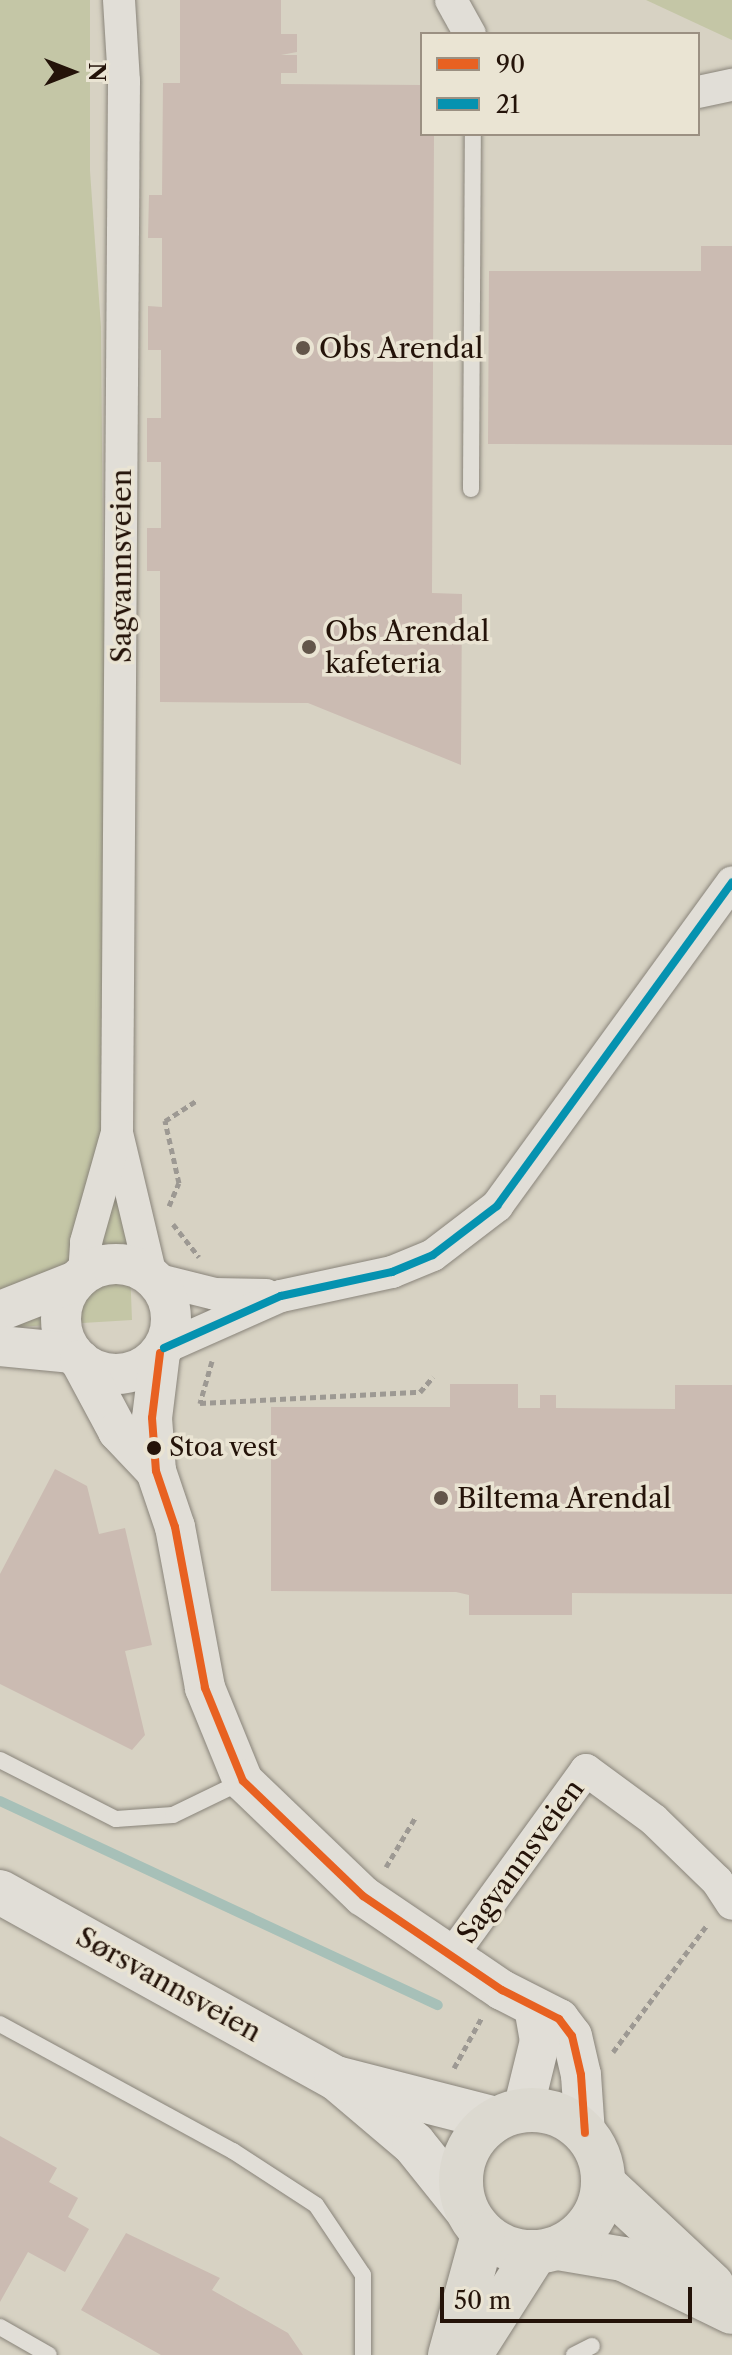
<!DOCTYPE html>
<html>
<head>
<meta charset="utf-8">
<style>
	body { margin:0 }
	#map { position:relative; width:732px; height:2355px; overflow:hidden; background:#d7d2c3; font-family:"Libre Caslon Text",serif }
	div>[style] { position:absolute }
	.green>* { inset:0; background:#c4c6a6 }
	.stream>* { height:10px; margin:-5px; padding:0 5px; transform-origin:5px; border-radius:5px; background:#a7c0b8 }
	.building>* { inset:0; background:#cbbbb2 }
	.path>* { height:5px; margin-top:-2.5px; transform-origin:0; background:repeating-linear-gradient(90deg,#9d9993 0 6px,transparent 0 10px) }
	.roads { filter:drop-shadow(0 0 2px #89847a) drop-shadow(0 0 2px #89847a) }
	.service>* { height:16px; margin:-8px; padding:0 8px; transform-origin:8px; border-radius:8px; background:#e1ded7 }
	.minor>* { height:32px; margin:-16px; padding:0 16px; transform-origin:16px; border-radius:16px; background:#e1ded7 }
	.tertiary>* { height:40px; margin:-20px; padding:0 20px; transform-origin:20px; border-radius:20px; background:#e1ded7 }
	.tertiary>.ring { margin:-20px; padding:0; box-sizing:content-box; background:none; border:40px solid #e1ded7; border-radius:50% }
	.secondary>* { height:44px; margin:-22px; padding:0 22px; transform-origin:22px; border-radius:22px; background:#e1ded7 }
	.primary>* { height:44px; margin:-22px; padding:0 22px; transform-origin:22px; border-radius:22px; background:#dcd9d0 }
	.primary>.ring { margin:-22px; padding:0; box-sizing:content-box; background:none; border:44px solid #dcd9d0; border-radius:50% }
	.bus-1>* { height:8px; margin:-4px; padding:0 4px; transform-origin:4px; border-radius:4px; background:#e86121 }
	.bus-2>* { height:8px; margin:-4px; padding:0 4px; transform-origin:4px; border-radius:4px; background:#0592b0 }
	.dots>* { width:22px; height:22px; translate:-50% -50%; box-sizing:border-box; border:4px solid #eae4d3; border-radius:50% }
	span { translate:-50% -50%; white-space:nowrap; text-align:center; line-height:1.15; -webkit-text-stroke:7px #eae4d3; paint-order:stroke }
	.bus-label { font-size:26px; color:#241309 }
	.left { translate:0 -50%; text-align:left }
	.poi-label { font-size:28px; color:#241309 }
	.street-label { font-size:28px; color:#241309 }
	.legend { position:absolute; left:420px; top:32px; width:280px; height:104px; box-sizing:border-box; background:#eae4d3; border:2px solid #9b9082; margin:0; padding:10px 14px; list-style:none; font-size:24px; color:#241309 }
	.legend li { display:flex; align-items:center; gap:16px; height:40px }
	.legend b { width:40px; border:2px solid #9b9082 }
	.north { position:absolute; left:32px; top:32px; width:80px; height:80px; -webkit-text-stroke:6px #eae4d3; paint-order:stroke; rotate:90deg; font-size:22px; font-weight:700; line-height:32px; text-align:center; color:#241309 }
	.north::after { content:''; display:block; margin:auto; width:28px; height:36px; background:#241309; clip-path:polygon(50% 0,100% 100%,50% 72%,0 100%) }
	.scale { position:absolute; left:440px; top:2287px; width:252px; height:36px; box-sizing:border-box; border:4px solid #241309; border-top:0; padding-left:10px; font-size:24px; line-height:28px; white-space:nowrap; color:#241309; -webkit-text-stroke:6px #eae4d3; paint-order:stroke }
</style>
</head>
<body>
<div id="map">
	<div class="green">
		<div style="clip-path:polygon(0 0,90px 0,90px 171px,101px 327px,103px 570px,132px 1320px,0 1328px)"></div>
		<div style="clip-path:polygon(646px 0,732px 0,732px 40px)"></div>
	</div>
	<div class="stream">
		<div style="left:0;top:1801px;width:483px;rotate:25deg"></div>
	</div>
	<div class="building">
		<div style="clip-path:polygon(180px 0,281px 0,281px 34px,297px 34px,297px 52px,281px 55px,297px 55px,297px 73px,281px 73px,281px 84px,422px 85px,422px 134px,434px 134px,432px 593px,462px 594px,461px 765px,308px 703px,160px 702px,160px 571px,147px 571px,147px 528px,161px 528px,161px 462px,147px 462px,147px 418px,161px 418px,161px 350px,148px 350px,148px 306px,162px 307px,162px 238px,148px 238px,149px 195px,162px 195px,163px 83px,180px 83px)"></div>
		<div style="clip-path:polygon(701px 246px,732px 246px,732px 445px,488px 444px,489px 271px,701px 271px)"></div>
		<div style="clip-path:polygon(450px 1384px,518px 1384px,518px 1408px,540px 1408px,540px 1395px,556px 1395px,556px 1408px,675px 1409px,675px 1385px,732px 1385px,732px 1594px,572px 1593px,572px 1615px,469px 1615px,469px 1595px,456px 1592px,271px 1591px,271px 1407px,450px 1407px)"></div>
		<div style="clip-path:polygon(55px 1469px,87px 1486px,99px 1534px,125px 1528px,152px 1645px,125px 1651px,145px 1735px,132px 1750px,0 1684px,0 1574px)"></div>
		<div style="clip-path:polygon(0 2136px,57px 2168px,49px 2182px,78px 2198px,68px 2217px,89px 2229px,65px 2272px,28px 2252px,0 2302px)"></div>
		<div style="clip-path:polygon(126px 2233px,220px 2278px,212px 2290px,288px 2333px,303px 2355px,161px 2355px,81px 2310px)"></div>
	</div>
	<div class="path">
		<div style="left:169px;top:1206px;width:25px;rotate:-67deg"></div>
		<div style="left:179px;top:1183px;width:64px;rotate:-102.7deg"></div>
		<div style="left:165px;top:1121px;width:38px;rotate:-33deg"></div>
		<div style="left:173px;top:1224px;width:42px;rotate:51.8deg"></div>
		<div style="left:212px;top:1361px;width:44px;rotate:105.9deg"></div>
		<div style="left:200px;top:1403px;width:220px;rotate:-2.9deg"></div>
		<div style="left:420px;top:1392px;width:20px;rotate:-49deg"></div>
		<div style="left:386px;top:1867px;width:57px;rotate:-59.4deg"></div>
		<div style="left:613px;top:2052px;width:158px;rotate:-53.5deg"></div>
		<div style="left:454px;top:2068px;width:58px;rotate:-61.2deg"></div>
	</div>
	<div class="roads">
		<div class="service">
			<div style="left:471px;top:489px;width:355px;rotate:-89.7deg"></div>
			<div style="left:0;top:1760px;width:130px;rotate:27deg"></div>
			<div style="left:116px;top:1819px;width:57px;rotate:-4deg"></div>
			<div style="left:173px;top:1815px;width:78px;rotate:-25.9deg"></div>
			<div style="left:0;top:2024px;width:265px;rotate:28.6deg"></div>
			<div style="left:233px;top:2151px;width:99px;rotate:33deg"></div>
			<div style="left:316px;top:2205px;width:84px;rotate:56.1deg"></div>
			<div style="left:363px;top:2275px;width:80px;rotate:90deg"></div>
			<div style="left:0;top:2327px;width:56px;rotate:29.7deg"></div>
			<div style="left:574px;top:2355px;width:20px;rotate:-27deg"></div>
		</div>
		<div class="minor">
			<div style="left:119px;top:0;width:81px;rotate:86.5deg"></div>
			<div style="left:124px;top:81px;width:1052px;rotate:90.38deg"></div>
			<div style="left:117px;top:1133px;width:147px;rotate:76.6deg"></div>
			<div style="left:451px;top:0;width:39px;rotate:61deg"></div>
			<div style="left:698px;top:92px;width:35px;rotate:-12deg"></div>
			<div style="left:84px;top:1274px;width:32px;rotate:-86deg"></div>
			<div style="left:86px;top:1242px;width:110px;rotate:-74.2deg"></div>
			<div style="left:155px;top:1279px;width:62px;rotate:14deg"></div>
			<div style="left:215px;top:1294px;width:51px;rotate:1.1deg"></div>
			<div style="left:164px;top:1348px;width:128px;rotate:-24deg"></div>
			<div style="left:281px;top:1296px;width:114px;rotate:-12.2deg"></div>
			<div style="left:392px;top:1272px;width:44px;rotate:-22.5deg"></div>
			<div style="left:433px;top:1255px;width:81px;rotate:-37.4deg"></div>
			<div style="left:497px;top:1206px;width:400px;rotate:-54deg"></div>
			<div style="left:450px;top:1958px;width:232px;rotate:-54.1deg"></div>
			<div style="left:586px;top:1770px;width:84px;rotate:36.3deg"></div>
			<div style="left:654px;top:1820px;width:88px;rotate:44.1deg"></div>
			<div style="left:717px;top:1881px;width:27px;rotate:57deg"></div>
		</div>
		<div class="tertiary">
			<div class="ring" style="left:61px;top:1264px;width:70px;height:70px"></div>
			<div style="left:0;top:1311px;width:82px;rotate:-21.5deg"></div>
			<div style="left:0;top:1346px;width:73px;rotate:5.5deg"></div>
			<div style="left:160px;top:1353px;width:65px;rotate:97deg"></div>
			<div style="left:152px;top:1418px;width:53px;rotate:85.7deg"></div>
			<div style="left:156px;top:1471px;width:59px;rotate:71.3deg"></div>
			<div style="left:175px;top:1527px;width:164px;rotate:79.4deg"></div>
			<div style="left:205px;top:1688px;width:100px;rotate:67.8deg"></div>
			<div style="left:243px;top:1781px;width:166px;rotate:43.8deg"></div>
			<div style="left:363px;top:1896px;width:168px;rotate:34.1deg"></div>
			<div style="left:502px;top:1990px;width:64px;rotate:27deg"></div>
			<div style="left:559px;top:2019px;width:21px;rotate:53deg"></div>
			<div style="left:572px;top:2036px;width:40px;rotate:77deg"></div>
			<div style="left:581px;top:2075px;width:58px;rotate:86.1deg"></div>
			<div style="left:80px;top:1360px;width:81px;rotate:61.8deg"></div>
			<div style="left:118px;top:1431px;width:55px;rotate:46.5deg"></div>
			<div style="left:523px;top:2110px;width:71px;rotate:-76.2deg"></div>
			<div style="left:540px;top:2041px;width:34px;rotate:-100deg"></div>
		</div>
		<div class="secondary">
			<div style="left:0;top:1892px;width:384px;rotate:29deg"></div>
			<div style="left:336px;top:2078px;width:102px;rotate:40.2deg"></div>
			<div style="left:414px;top:2144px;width:83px;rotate:51.3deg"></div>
			<div style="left:340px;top:2079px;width:161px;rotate:14.4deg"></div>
		</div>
		<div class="primary">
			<div class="ring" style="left:461px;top:2110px;width:98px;height:98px"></div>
			<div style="left:604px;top:2184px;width:148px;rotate:43.1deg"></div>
			<div style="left:558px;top:2248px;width:66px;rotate:9.6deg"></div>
			<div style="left:623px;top:2259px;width:121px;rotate:25.9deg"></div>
			<div style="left:450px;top:2355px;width:125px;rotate:-74.7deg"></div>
			<div style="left:470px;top:2355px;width:121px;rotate:-57.5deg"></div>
		</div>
	</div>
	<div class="bus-1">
		<div style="left:160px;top:1353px;width:65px;rotate:97deg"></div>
		<div style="left:152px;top:1418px;width:53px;rotate:85.7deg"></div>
		<div style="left:156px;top:1471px;width:59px;rotate:71.3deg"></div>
		<div style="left:175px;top:1527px;width:164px;rotate:79.4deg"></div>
		<div style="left:205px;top:1688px;width:100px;rotate:67.8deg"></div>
		<div style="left:243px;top:1781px;width:166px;rotate:43.8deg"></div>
		<div style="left:363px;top:1896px;width:168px;rotate:34.1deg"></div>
		<div style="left:502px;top:1990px;width:64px;rotate:27deg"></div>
		<div style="left:559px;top:2019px;width:21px;rotate:53deg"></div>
		<div style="left:572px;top:2036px;width:40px;rotate:77deg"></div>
		<div style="left:581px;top:2075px;width:58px;rotate:86.1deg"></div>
	</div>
	<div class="bus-2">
		<div style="left:164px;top:1348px;width:128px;rotate:-24deg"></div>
		<div style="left:281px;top:1296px;width:114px;rotate:-12.2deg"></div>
		<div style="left:392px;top:1272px;width:44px;rotate:-22.5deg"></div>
		<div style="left:433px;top:1255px;width:81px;rotate:-37.4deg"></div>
		<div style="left:497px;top:1206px;width:400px;rotate:-54deg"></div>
	</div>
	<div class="dots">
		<div style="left:303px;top:348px;background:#63564a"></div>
		<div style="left:309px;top:647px;background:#63564a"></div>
		<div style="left:154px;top:1448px;background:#241309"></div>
		<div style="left:441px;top:1498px;background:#63564a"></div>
	</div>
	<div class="bus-label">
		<span class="left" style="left:169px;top:1448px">Stoa vest</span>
	</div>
	<div class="poi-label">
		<span class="left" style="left:319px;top:348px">Obs Arendal</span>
		<span class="left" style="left:325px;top:647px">Obs Arendal<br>kafeteria</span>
		<span class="left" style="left:457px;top:1498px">Biltema Arendal</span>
	</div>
	<div class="street-label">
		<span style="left:121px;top:566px;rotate:-90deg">Sagvannsveien</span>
		<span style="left:520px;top:1861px;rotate:-54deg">Sagvannsveien</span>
		<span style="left:169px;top:1984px;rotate:29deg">Sørsvannsveien</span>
	</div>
	<ul class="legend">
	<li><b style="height:10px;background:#e86121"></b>90</li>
	<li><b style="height:10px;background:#0592b0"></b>21</li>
	</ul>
	<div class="north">N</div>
	<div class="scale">50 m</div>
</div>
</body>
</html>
